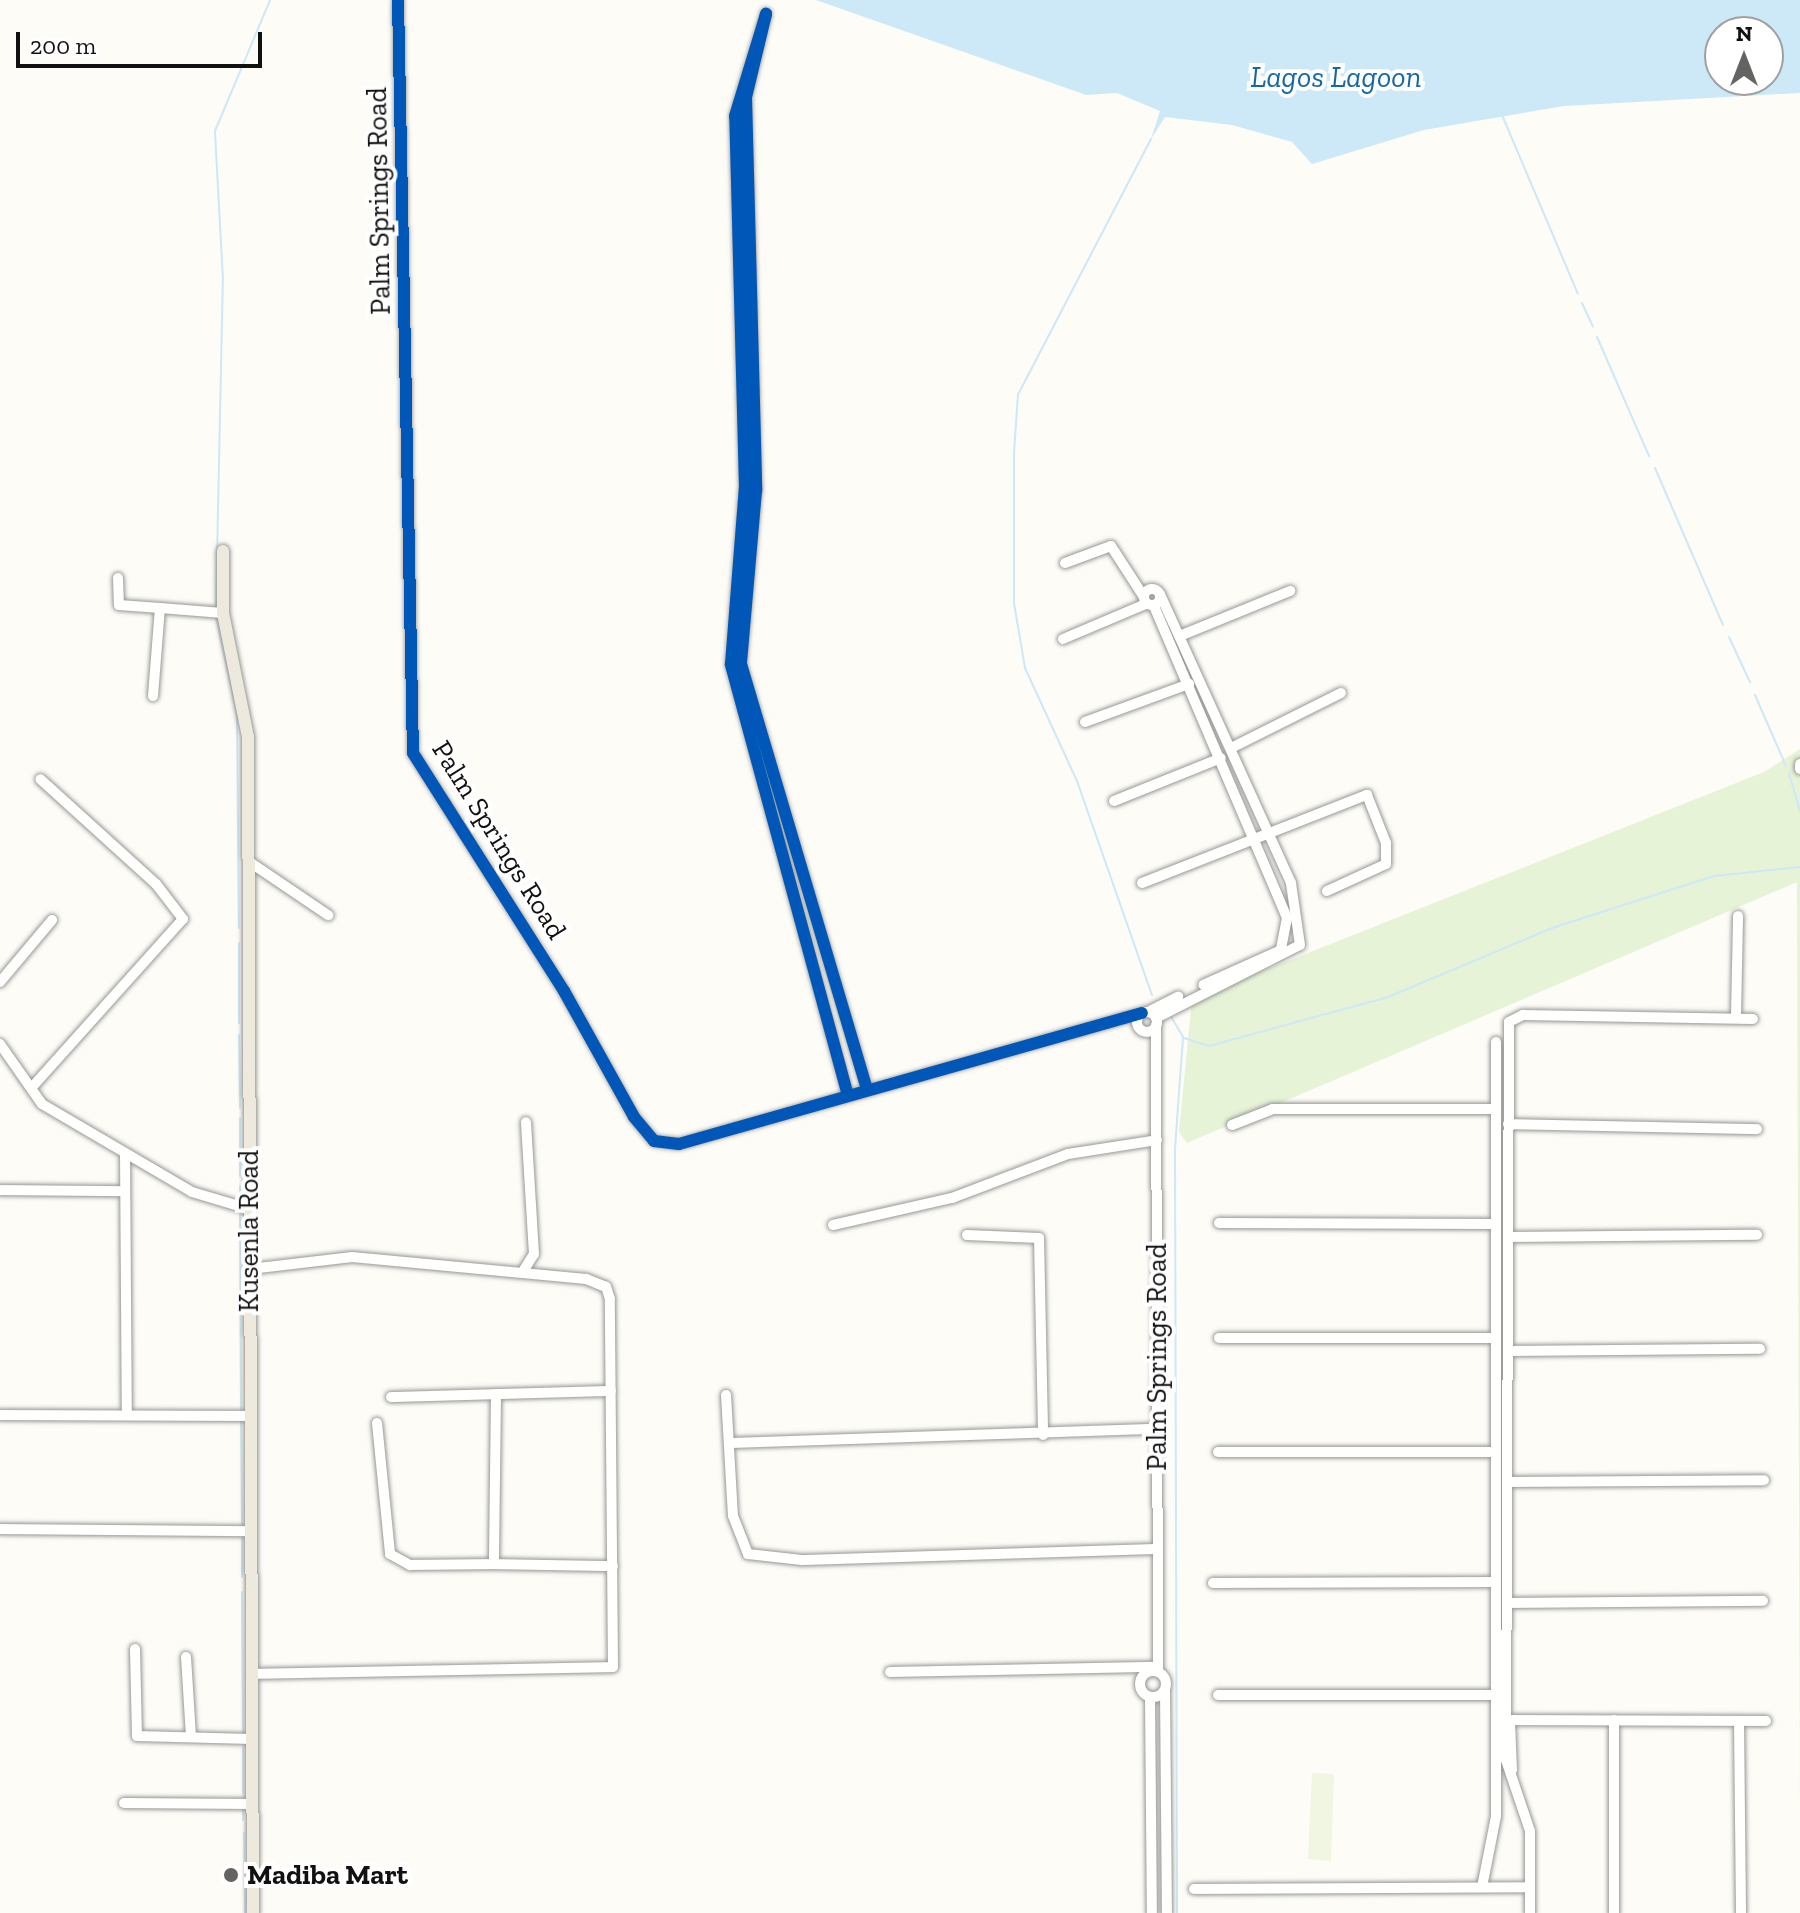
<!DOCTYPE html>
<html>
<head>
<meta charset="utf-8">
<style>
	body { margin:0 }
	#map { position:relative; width:1800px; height:1913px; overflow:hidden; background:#fdfcf7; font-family:"Zilla Slab",serif }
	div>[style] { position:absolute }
	.green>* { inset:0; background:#e7f3d7 }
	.pitch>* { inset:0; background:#f0f6e1 }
	.water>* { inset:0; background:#cde8f7 }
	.stream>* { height:2px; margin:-1px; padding:0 1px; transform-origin:1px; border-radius:1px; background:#cde8f7 }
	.roads { filter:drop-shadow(0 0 2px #979795) drop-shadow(0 0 2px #979795) }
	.minor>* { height:10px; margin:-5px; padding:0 5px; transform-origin:5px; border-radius:5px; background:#fffffe }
	.minor>.ring { margin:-5px; padding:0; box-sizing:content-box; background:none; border:10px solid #fffffe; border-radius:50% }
	.major>* { height:12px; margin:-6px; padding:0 6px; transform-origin:6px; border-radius:6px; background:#ede9dc }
	.cycleway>* { height:12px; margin:-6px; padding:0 6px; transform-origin:6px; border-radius:6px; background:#0057b8 }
	.dots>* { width:22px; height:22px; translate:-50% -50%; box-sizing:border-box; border:4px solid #fff; border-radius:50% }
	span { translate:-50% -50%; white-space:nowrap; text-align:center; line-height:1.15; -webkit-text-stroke:8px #fff; paint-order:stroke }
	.street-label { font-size:28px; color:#111 }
	.poi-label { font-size:28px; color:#111; font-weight:700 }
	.left { translate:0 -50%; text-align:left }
	.water-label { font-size:30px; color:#1768a6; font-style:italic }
	.north { position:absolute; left:1704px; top:16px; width:80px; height:80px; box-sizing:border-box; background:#fff; border:2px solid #a0a0a0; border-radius:50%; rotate:0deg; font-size:22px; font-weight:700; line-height:32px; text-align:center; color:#111 }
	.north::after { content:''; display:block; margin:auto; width:28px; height:36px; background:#646362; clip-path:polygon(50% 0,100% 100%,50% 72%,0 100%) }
	.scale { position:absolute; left:16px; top:32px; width:246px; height:36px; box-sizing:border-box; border:4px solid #111; border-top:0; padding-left:10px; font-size:24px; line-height:28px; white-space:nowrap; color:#111; -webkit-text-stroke:6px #fff; paint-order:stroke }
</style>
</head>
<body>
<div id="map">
	<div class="green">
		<div style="clip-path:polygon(1800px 749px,1800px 1823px,1797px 882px,1187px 1143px,1179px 1132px,1192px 999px,1764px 772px)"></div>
	</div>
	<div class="pitch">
		<div style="clip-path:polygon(1312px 1773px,1334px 1774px,1331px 1861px,1308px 1859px)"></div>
	</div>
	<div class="water">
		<div style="clip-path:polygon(evenodd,816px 0,1800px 0,1800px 93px,1564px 106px,1424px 130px,1312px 164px,1292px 142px,1232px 125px,1165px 117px,1151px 139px,1160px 111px,1117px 93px,1086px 95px,816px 0,1720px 32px,1768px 32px,1768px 80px,1720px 80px,1720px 32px)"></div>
	</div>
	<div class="stream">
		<div style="left:1502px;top:115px;width:194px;rotate:67deg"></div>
		<div style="left:1151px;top:139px;width:288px;rotate:117.5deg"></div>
		<div style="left:1018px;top:394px;width:59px;rotate:93.9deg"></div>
		<div style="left:1014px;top:453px;width:150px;rotate:90deg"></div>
		<div style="left:1014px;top:603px;width:66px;rotate:80.4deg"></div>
		<div style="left:1025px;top:668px;width:124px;rotate:65.3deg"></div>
		<div style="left:1077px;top:781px;width:227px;rotate:70.7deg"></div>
		<div style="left:1582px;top:303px;width:26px;rotate:65deg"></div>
		<div style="left:1597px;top:337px;width:130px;rotate:66.4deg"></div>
		<div style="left:1655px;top:468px;width:171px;rotate:66.6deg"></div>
		<div style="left:216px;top:606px;width:326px;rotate:-88.8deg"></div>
		<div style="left:223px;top:280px;width:149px;rotate:-93.1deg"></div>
		<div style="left:215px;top:131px;width:142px;rotate:-67.2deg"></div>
		<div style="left:216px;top:617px;width:99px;rotate:77.8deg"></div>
		<div style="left:237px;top:714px;width:214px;rotate:89.5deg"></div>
		<div style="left:1729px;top:637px;width:50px;rotate:65deg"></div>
		<div style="left:1755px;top:695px;width:77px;rotate:66.4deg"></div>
		<div style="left:1789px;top:773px;width:40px;rotate:74deg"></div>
		<div style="left:239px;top:943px;width:80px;rotate:90deg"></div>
		<div style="left:1170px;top:1015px;width:26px;rotate:59deg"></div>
		<div style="left:1183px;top:1037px;width:111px;rotate:94.1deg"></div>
		<div style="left:1175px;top:1148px;width:765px;rotate:89.85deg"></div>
		<div style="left:239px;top:1035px;width:73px;rotate:89.2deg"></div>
		<div style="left:1184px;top:1038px;width:26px;rotate:18deg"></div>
		<div style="left:1209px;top:1046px;width:186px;rotate:-15.3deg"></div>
		<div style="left:1388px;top:997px;width:178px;rotate:-22.8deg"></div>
		<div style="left:1552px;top:928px;width:170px;rotate:-17.8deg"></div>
		<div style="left:1714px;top:876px;width:86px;rotate:-6deg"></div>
		<div style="left:240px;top:1118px;width:58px;rotate:90deg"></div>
		<div style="left:240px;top:1186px;width:14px;rotate:90deg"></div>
		<div style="left:240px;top:1214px;width:195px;rotate:89.7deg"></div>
		<div style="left:241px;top:1422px;width:102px;rotate:89.4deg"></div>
		<div style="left:242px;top:1537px;width:40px;rotate:90deg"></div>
		<div style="left:242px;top:1592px;width:145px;rotate:89.6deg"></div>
		<div style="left:243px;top:1748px;width:45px;rotate:90deg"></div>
		<div style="left:243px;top:1810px;width:10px;rotate:90deg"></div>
		<div style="left:244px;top:1833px;width:80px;rotate:89.3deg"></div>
	</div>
	<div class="roads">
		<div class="minor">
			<div style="left:398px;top:0;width:753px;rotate:88.86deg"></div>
			<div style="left:413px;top:753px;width:282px;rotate:57.6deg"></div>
			<div style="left:564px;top:991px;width:144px;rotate:60.9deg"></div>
			<div style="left:634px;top:1117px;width:31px;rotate:50deg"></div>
			<div style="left:654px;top:1141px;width:25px;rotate:7deg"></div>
			<div style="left:679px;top:1144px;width:481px;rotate:-15.8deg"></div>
			<div style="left:1065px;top:563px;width:49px;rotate:-20.3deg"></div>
			<div style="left:1111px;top:546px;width:61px;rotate:57.1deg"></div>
			<div style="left:118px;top:578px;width:27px;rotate:88deg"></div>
			<div style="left:119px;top:605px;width:41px;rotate:4.2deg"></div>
			<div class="ring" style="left:1144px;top:589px;width:6px;height:6px"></div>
			<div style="left:1154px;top:606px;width:339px;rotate:66.9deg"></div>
			<div style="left:1287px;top:918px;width:33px;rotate:101deg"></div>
			<div style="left:1281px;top:950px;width:85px;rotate:155.8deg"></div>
			<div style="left:1182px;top:635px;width:117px;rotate:-22.2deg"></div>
			<div style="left:1063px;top:639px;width:90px;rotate:-22.9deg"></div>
			<div style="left:153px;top:696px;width:88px;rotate:-85.5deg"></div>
			<div style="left:160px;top:608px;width:63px;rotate:4.5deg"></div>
			<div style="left:1085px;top:722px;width:111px;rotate:-20.1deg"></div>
			<div style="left:1231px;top:748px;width:123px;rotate:-26.6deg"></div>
			<div style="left:1800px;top:764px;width:5px;rotate:90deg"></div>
			<div style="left:1114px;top:801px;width:115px;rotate:-21.9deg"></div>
			<div style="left:248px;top:861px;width:97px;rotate:34deg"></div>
			<div style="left:1142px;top:883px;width:242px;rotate:-21.4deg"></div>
			<div style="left:1367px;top:795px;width:52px;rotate:68.4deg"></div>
			<div style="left:1386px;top:843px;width:21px;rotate:90deg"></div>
			<div style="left:1386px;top:864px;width:65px;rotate:155.4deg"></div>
			<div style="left:0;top:982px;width:81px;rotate:-50deg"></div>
			<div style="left:1148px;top:1012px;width:34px;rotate:-27deg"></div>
			<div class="ring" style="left:1137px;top:1012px;width:10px;height:10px"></div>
			<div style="left:1736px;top:1015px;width:99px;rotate:-88.8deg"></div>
			<div style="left:1156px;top:1018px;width:161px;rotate:-26.9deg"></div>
			<div style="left:1300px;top:945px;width:63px;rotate:-98.3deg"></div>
			<div style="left:1291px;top:883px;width:317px;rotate:-114.4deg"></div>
			<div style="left:1156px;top:1025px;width:646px;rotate:89.82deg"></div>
			<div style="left:0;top:1044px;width:73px;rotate:55deg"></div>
			<div style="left:42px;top:1104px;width:174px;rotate:30.4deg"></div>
			<div style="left:192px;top:1192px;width:59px;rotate:16.6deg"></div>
			<div style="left:34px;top:1085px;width:223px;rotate:-48.1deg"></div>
			<div style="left:183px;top:919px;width:44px;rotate:-127.6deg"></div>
			<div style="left:156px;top:884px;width:156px;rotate:-137.8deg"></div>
			<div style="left:847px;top:1092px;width:443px;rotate:-105.2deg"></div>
			<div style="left:731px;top:664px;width:177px;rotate:-85.5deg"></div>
			<div style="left:745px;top:488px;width:372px;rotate:-91.5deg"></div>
			<div style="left:735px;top:116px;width:107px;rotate:-73.1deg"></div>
			<div style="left:766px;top:14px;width:85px;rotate:103.5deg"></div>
			<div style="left:746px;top:97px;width:394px;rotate:88.5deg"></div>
			<div style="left:756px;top:491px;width:174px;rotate:95deg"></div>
			<div style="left:741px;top:664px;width:441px;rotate:73.5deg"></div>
			<div style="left:1508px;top:1124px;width:249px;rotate:1.2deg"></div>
			<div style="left:1232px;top:1125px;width:44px;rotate:-21.3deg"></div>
			<div style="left:1273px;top:1109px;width:223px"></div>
			<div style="left:125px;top:1154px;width:261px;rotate:89.6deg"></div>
			<div style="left:0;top:1190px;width:125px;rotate:0.5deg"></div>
			<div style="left:1219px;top:1223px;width:277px;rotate:0.2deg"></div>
			<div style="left:833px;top:1225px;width:122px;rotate:-12.8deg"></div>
			<div style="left:952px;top:1198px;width:124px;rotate:-20.8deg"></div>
			<div style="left:1068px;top:1154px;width:90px;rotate:-8.9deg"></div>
			<div style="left:967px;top:1235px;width:72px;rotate:2.4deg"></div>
			<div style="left:1039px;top:1238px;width:197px;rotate:88.8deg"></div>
			<div style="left:1508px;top:1237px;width:249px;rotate:-0.5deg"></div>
			<div style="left:250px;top:1269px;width:103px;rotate:-6.7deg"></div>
			<div style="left:352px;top:1257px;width:171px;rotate:5.4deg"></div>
			<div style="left:522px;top:1273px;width:22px;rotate:-58deg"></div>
			<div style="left:534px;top:1254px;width:132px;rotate:-93.5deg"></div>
			<div style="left:1219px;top:1338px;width:277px"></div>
			<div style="left:1509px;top:1351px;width:251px;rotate:-0.5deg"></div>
			<div style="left:496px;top:1394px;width:170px;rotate:90.7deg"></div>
			<div style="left:494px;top:1564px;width:119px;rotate:1deg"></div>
			<div style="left:726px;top:1395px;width:121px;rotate:86.7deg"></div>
			<div style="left:733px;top:1516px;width:41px;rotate:68.5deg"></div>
			<div style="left:748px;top:1554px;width:54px;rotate:6.3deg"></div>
			<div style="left:802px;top:1560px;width:356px;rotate:-1.8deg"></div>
			<div style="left:391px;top:1397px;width:220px;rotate:-1.6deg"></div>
			<div style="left:0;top:1415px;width:251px;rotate:0.2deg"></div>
			<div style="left:377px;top:1423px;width:132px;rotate:84.3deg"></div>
			<div style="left:390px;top:1554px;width:23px;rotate:29deg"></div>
			<div style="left:410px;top:1565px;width:84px;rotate:-0.7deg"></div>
			<div style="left:729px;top:1443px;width:429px;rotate:-1.9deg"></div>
			<div style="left:1218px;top:1452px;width:278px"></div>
			<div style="left:1509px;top:1482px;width:255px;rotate:-0.4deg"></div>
			<div style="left:0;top:1529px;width:251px;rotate:0.5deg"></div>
			<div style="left:1213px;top:1583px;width:283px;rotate:-0.2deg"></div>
			<div style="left:1509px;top:1603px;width:254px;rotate:-0.5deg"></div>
			<div style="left:135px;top:1649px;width:87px;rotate:88.7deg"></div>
			<div style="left:137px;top:1736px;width:115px;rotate:1.5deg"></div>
			<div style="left:186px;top:1657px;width:80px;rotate:86.4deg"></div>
			<div class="ring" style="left:1140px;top:1671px;width:16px;height:16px"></div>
			<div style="left:890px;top:1672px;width:268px;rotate:-1.1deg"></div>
			<div style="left:252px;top:1674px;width:361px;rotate:-1.1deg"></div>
			<div style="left:613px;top:1667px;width:368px;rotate:-90.5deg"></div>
			<div style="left:610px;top:1299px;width:13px;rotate:-108deg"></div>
			<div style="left:606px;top:1287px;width:22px;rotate:-158deg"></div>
			<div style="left:586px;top:1279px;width:64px;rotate:-174.6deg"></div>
			<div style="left:1165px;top:1690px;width:223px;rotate:89.5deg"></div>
			<div style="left:1218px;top:1695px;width:278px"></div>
			<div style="left:1150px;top:1697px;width:216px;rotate:89.5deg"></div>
			<div style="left:1509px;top:1720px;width:257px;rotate:0.2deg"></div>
			<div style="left:1614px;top:1720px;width:193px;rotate:90deg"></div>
			<div style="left:1739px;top:1721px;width:192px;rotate:89.4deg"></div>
			<div style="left:1510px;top:1722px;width:48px;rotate:87.6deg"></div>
			<div style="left:124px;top:1803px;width:129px;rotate:0.4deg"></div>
			<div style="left:1482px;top:1887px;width:72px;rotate:-78.8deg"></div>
			<div style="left:1496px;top:1816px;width:774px;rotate:-90deg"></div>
			<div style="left:1194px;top:1889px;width:336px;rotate:-0.3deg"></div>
			<div style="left:1530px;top:1913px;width:82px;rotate:-90deg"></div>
			<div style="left:1530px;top:1831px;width:75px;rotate:-108.7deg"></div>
			<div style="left:1506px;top:1760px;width:738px;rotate:-89.77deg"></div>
			<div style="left:1509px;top:1022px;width:16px;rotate:-27deg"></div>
			<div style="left:1523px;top:1015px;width:230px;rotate:1deg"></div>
		</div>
		<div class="major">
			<div style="left:223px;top:551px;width:62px;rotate:90deg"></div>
			<div style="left:223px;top:613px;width:126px;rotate:78.6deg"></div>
			<div style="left:248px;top:737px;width:1176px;rotate:89.76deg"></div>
		</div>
	</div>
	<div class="cycleway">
		<div style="left:398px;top:0;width:753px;rotate:88.86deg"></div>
		<div style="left:413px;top:753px;width:282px;rotate:57.6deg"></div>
		<div style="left:564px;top:991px;width:144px;rotate:60.9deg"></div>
		<div style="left:634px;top:1117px;width:31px;rotate:50deg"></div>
		<div style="left:654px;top:1141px;width:25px;rotate:7deg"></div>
		<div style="left:679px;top:1144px;width:481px;rotate:-15.8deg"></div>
		<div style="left:847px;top:1092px;width:443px;rotate:-105.2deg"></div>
		<div style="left:731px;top:664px;width:177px;rotate:-85.5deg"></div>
		<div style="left:745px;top:488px;width:372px;rotate:-91.5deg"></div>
		<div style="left:735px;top:116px;width:107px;rotate:-73.1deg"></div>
		<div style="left:766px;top:14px;width:85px;rotate:103.5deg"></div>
		<div style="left:746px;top:97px;width:394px;rotate:88.5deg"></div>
		<div style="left:756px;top:491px;width:174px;rotate:95deg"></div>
		<div style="left:741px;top:664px;width:441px;rotate:73.5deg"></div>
	</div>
	<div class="dots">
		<div style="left:231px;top:1875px;background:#646362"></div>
	</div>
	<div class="street-label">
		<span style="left:379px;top:201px;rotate:-91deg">Palm Springs Road</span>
		<span style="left:499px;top:840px;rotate:58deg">Palm Springs Road</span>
		<span style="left:249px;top:1231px;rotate:-90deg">Kusenla Road</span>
		<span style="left:1157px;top:1357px;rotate:-90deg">Palm Springs Road</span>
	</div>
	<div class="poi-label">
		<span class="left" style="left:247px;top:1875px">Madiba Mart</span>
	</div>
	<div class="water-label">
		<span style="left:1336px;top:77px">Lagos Lagoon</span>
	</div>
	<div class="north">N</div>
	<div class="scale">200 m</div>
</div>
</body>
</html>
